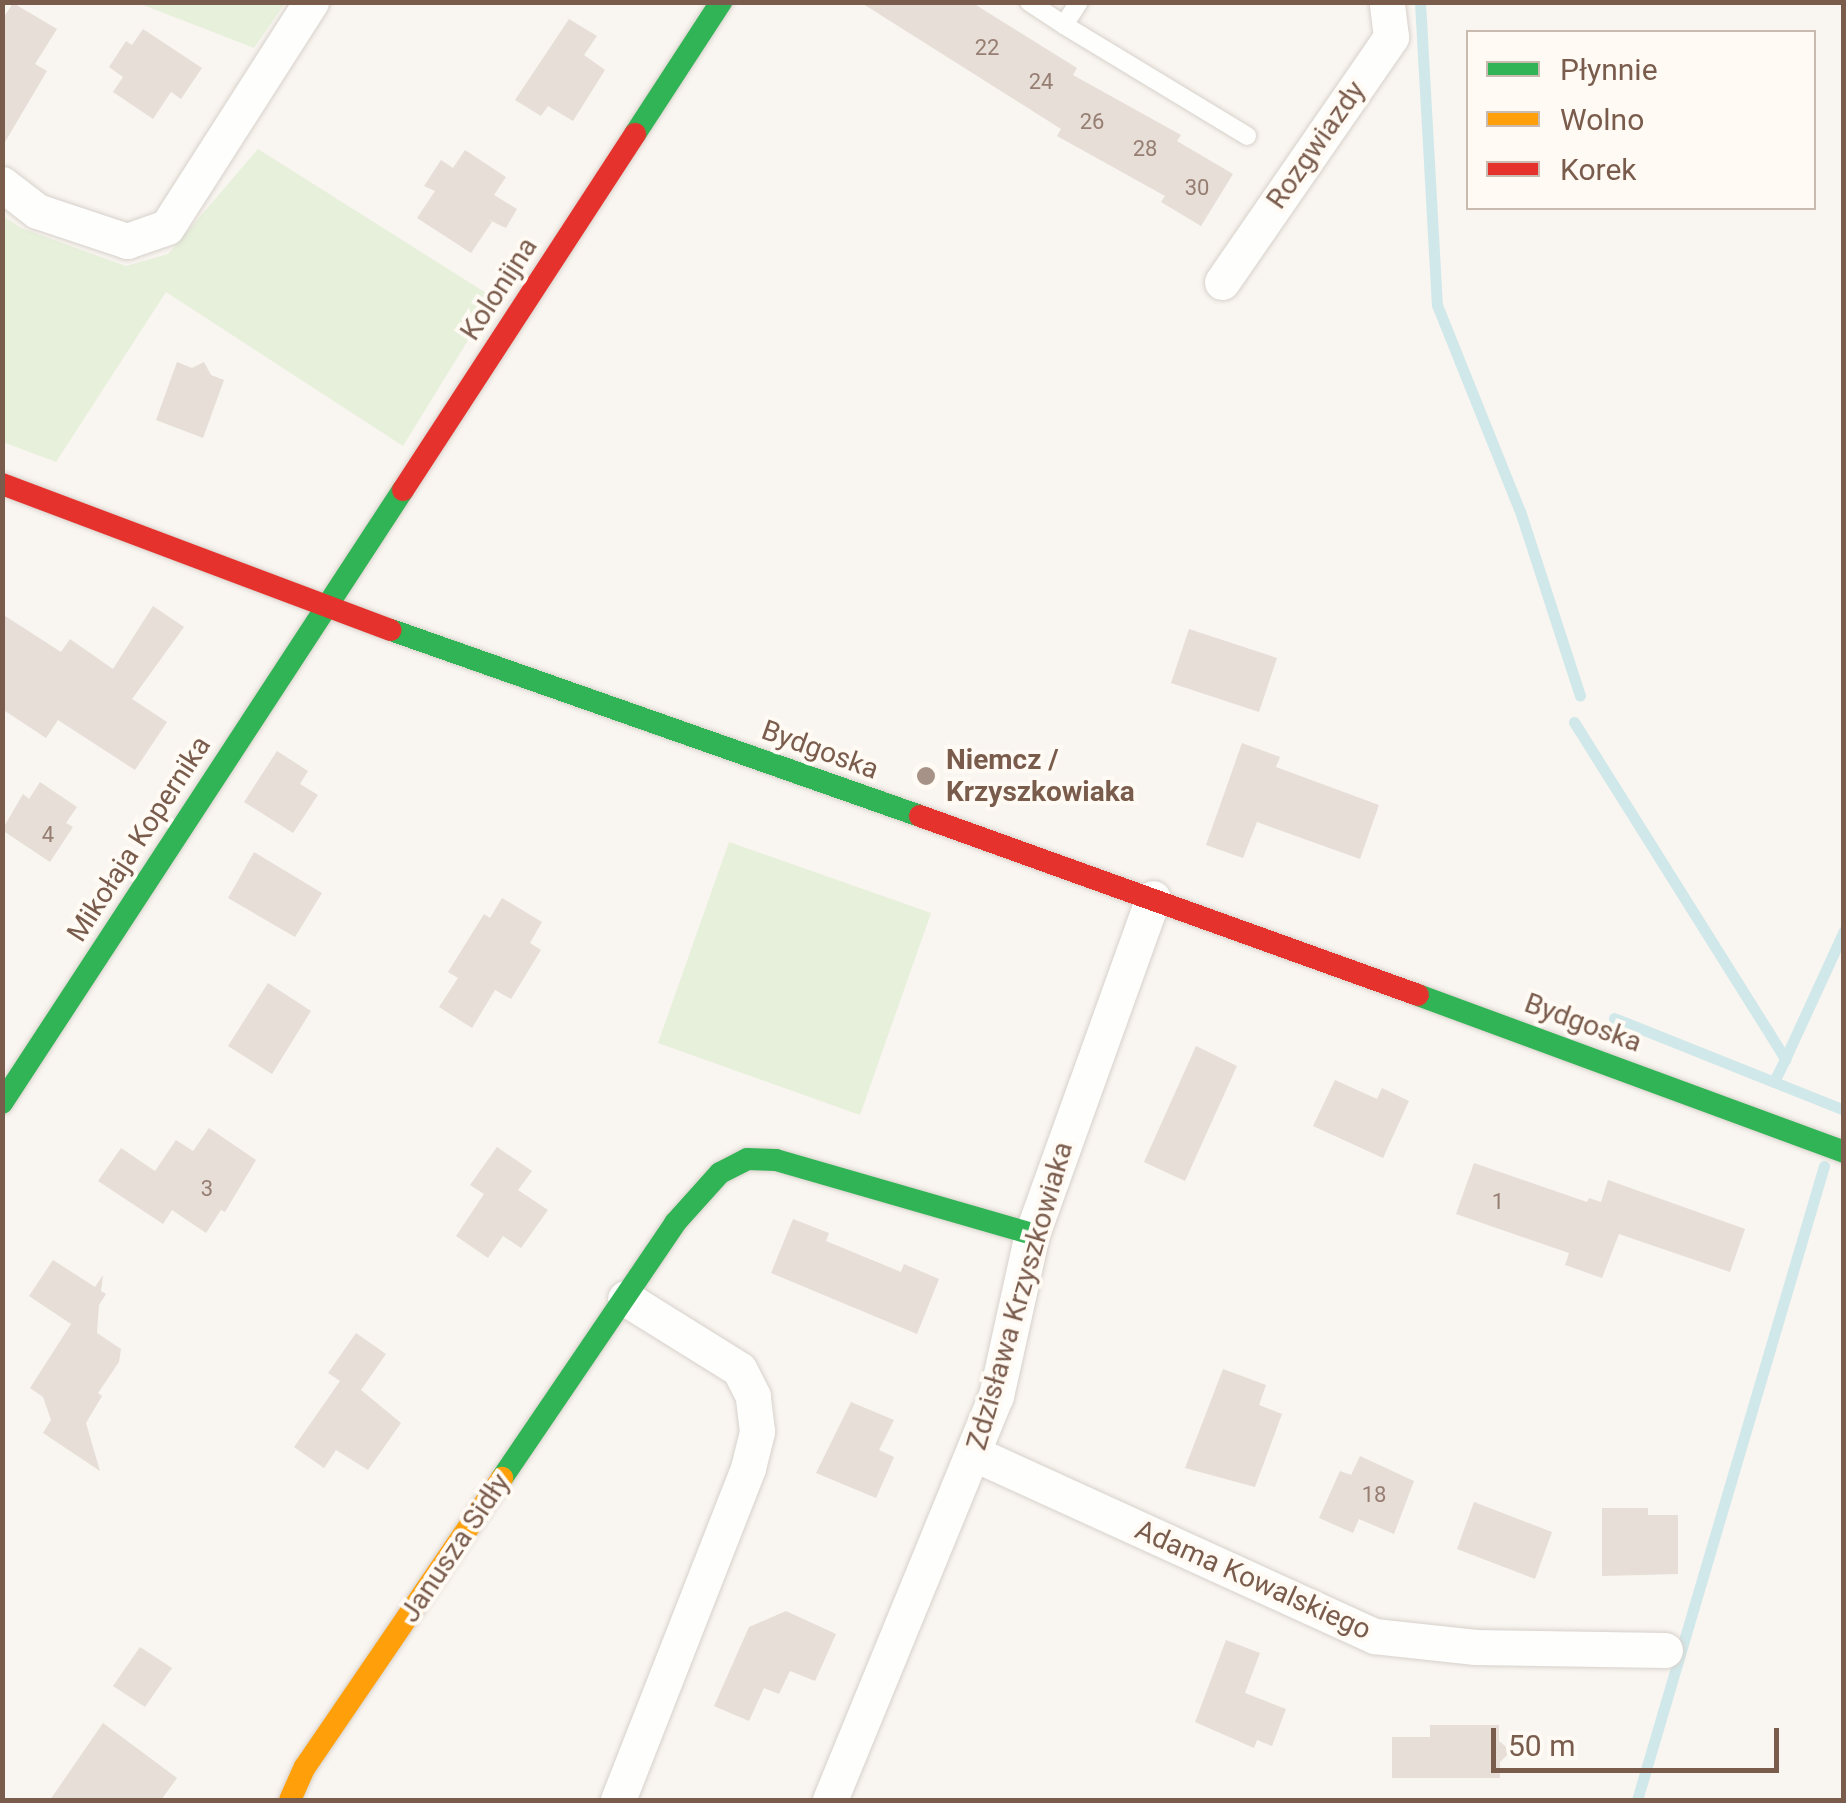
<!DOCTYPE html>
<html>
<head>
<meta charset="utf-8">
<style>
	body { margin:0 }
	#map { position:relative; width:1846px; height:1803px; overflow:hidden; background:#f9f5f0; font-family:Roboto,sans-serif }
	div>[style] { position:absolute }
	.green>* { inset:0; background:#e7f0db }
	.stream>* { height:11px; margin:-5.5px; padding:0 5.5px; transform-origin:5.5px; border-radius:5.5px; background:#d0e8ea }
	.building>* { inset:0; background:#e6ded7 }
	.roads { filter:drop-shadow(0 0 2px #d7d1cb) drop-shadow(0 0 2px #d7d1cb) }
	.lane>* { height:18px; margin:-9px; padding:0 9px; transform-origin:9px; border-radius:9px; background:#fefefd }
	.street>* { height:35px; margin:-17.5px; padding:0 17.5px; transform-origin:17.5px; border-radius:17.5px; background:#fefefd }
	.fast>* { height:22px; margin:-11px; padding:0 11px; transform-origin:11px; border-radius:11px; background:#30b455 }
	.slow>* { height:22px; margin:-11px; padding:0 11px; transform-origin:11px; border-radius:11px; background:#ff9f0a }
	.jam>* { height:22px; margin:-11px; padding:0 11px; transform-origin:11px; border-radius:11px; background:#e5322d }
	.dots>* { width:28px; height:28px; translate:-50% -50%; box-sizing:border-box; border:5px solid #fffaf3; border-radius:50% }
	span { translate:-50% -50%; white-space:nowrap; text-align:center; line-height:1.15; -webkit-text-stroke:8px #fffaf3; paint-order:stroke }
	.number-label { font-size:22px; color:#977e72 }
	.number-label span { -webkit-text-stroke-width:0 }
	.street-label { font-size:28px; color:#7a5c4d }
	.poi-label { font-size:28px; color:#7a5c4d; font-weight:700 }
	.left { translate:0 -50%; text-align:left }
	.frame { position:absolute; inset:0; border:5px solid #7a5c4d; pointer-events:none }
	.legend { position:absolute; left:1466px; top:30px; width:350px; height:180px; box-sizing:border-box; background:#fffaf3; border:2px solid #cabbb1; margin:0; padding:12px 18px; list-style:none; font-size:30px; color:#7a5c4d }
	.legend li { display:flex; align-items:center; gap:20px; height:50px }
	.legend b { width:50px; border:2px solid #cabbb1 }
	.scale { position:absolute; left:1491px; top:1728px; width:288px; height:45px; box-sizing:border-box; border:5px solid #7a5c4d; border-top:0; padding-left:12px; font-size:30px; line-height:35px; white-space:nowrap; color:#7a5c4d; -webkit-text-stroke:8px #fffaf3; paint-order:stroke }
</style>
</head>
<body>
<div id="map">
	<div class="green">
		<div style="clip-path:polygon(138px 3px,285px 3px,254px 48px)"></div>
		<div style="clip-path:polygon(258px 149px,494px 298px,403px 446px,166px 292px,56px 462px,3px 442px,2px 215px,21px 228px,126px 266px,168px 254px)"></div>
		<div style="clip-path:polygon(729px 842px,931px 913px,860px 1115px,658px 1043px)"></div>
	</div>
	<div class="stream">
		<div style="left:1420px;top:2px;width:303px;rotate:86.8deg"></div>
		<div style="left:1437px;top:305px;width:222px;rotate:68.1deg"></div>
		<div style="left:1520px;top:511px;width:194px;rotate:72deg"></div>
		<div style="left:1574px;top:722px;width:398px;rotate:57.9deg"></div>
		<div style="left:1785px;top:1059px;width:25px;rotate:116deg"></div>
		<div style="left:1774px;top:1082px;width:73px;rotate:21.7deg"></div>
		<div style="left:1614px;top:1018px;width:172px;rotate:21.8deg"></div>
		<div style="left:1785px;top:1059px;width:141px;rotate:-65.3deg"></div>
		<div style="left:1637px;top:1800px;width:661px;rotate:-73.57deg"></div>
	</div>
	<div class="building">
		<div style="clip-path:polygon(860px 2px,971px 2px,1077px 68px,1073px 75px,1181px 135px,1177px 141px,1233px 174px,1201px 226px,1161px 202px,1165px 196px,1057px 136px,1061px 129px)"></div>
		<div style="clip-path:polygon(13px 3px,57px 29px,35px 64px,47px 71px,2px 147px,2px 20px)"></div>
		<div style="clip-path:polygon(569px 19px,597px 36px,584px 55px,605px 70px,573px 121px,548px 106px,541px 116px,515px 100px)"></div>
		<div style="clip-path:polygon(143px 29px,202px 68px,181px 99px,171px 92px,153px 119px,113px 92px,123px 77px,109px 67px,126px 41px,132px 45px)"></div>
		<div style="clip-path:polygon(465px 150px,506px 177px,494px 195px,517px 209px,506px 228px,487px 219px,492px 222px,471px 253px,417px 218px,435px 191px,424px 186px,441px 160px,453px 168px)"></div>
		<div style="clip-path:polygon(177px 362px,192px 368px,204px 362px,211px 375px,224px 380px,203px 438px,156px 420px)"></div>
		<div style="clip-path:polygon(153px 606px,184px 627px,132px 699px,167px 722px,135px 770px,58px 720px,46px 738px,2px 709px,2px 614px,61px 652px,70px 639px,113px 669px)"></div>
		<div style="clip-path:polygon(1189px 629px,1277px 658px,1259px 712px,1171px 683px)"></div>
		<div style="clip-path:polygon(1242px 743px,1280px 757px,1276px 767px,1379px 805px,1360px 859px,1257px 822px,1243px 858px,1206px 845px)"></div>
		<div style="clip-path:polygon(277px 751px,308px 771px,300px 784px,318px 795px,293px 833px,244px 802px)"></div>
		<div style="clip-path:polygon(40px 782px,77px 807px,66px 823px,73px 827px,50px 862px,2px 830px,23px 794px,29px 799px)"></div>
		<div style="clip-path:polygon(254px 852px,322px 893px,295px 937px,228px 898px)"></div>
		<div style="clip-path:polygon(502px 898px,542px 922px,530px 943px,541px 950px,511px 999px,495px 990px,472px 1028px,439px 1007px,458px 978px,448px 972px,484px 914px,490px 918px)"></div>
		<div style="clip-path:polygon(268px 983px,311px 1011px,272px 1074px,228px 1046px)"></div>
		<div style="clip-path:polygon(1196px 1046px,1237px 1066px,1185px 1181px,1144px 1162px)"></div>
		<div style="clip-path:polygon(1335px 1080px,1377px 1099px,1382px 1088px,1409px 1101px,1383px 1158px,1313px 1126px)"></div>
		<div style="clip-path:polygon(209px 1128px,256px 1160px,225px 1212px,221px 1210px,206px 1233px,172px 1210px,163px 1224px,98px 1181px,121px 1148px,155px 1171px,176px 1140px,193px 1151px)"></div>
		<div style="clip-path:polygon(497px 1147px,532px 1171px,518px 1190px,548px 1210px,521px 1248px,503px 1236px,488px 1258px,456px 1236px,484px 1194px,470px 1185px)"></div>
		<div style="clip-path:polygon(1474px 1163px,1587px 1202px,1589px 1198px,1601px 1202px,1608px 1180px,1745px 1229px,1730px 1272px,1619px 1234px,1602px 1278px,1565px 1265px,1569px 1253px,1456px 1214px)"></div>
		<div style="clip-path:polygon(793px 1219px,829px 1233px,826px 1241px,901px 1272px,904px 1264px,939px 1279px,917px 1334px,771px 1273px)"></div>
		<div style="clip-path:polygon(53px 1260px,95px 1287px,103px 1275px,101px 1291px,106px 1294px,99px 1305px,97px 1333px,121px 1349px,119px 1362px,98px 1393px,102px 1396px,86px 1423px,100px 1471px,43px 1433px,51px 1420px,43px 1397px,30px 1388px,71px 1324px,29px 1296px)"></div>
		<div style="clip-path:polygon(356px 1333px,386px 1354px,361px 1390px,401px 1423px,368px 1470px,336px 1450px,324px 1468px,294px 1447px,340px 1381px,328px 1373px)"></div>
		<div style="clip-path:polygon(1223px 1369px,1266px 1385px,1259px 1405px,1282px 1414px,1255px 1487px,1185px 1468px)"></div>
		<div style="clip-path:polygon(851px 1402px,894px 1420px,879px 1450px,894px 1457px,876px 1498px,816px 1473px)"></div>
		<div style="clip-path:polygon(1360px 1456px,1414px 1481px,1394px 1534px,1359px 1519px,1353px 1533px,1319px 1518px,1340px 1471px,1351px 1475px)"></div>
		<div style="clip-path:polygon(1474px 1502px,1552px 1532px,1535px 1579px,1457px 1549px)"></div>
		<div style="clip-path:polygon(1602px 1508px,1648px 1508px,1648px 1515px,1678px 1515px,1678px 1574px,1602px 1576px)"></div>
		<div style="clip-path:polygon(786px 1611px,836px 1634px,815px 1681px,790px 1671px,779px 1694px,764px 1688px,749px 1721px,714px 1706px,749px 1627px)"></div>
		<div style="clip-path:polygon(1226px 1640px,1260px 1653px,1245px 1693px,1286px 1709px,1272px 1746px,1257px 1740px,1254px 1748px,1195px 1722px)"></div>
		<div style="clip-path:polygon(140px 1647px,172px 1668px,145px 1707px,113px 1686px)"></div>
		<div style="clip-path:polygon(103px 1723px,177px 1778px,161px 1800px,50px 1800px)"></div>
		<div style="clip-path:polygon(1430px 1725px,1499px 1725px,1499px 1741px,1511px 1751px,1500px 1762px,1500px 1778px,1392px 1778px,1392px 1737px,1430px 1737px)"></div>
	</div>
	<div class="roads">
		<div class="lane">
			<div style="left:1029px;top:2px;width:42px;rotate:33.3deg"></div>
			<div style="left:1064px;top:25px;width:27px;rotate:-57deg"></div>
			<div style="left:1064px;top:25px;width:214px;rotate:31.2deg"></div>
		</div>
		<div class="street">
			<div style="left:2px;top:184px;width:44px;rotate:37.6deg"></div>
			<div style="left:37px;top:211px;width:95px;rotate:18.4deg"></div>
			<div style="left:127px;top:241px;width:42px;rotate:-19.3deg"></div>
			<div style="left:167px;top:227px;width:267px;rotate:-57.4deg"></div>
			<div style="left:1222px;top:282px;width:298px;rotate:-55.4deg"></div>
			<div style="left:1391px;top:37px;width:35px;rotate:-97deg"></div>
			<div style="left:975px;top:1454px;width:439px;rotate:24.5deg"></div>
			<div style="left:1374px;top:1636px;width:102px;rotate:6.2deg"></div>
			<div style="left:1475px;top:1647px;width:190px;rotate:0.9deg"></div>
			<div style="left:618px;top:1800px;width:357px;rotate:-68.6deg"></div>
			<div style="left:748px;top:1468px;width:38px;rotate:-76deg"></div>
			<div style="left:757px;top:1431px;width:35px;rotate:-97deg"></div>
			<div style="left:753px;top:1396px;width:30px;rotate:-117deg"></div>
			<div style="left:739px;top:1369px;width:134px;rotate:-148.1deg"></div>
			<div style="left:830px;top:1800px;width:437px;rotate:-67.7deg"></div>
			<div style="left:996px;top:1396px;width:166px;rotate:-77.5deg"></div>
			<div style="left:1032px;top:1234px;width:357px;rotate:-70.2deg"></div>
		</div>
		<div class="fast">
			<div style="left:635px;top:134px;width:158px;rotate:-56.9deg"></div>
			<div style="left:391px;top:630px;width:561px;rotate:19.37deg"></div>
			<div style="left:1418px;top:995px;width:454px;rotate:20.2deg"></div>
			<div style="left:2px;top:1103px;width:733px;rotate:-56.81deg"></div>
			<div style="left:502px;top:1478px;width:308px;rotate:-55.8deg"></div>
			<div style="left:675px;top:1223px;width:67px;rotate:-48deg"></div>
			<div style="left:720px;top:1173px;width:30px;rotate:-27deg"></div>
			<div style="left:747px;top:1159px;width:29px;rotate:2deg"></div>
			<div style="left:776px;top:1160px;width:266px;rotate:16.1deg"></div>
		</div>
		<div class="slow">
			<div style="left:290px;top:1800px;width:36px;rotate:-66deg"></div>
			<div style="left:305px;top:1767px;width:350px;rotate:-55.7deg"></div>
		</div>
		<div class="jam">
			<div style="left:2px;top:484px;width:415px;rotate:20.6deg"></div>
			<div style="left:403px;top:490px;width:425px;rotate:-56.9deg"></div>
			<div style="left:920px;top:816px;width:529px;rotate:19.77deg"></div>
		</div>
	</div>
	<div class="dots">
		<div style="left:926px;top:776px;background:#a69286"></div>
	</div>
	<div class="number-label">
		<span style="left:987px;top:48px">22</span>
		<span style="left:1041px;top:82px">24</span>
		<span style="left:1092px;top:122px">26</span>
		<span style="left:1145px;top:149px">28</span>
		<span style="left:1197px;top:188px">30</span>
		<span style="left:48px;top:835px">4</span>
		<span style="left:207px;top:1189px">3</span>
		<span style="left:1498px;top:1202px">1</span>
		<span style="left:1374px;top:1495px">18</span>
	</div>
	<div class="street-label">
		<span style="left:1316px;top:145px;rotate:-55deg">Rozgwiazdy</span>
		<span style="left:499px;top:289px;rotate:-57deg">Kolonijna</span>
		<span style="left:820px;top:750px;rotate:20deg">Bydgoska</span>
		<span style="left:139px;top:839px;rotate:-57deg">Mikołaja Kopernika</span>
		<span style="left:1583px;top:1023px;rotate:20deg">Bydgoska</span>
		<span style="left:1020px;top:1296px;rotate:-74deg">Zdzisława Krzyszkowiaka</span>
		<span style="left:455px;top:1548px;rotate:-56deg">Janusza Sidły</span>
		<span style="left:1253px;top:1580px;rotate:24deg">Adama Kowalskiego</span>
	</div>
	<div class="poi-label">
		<span class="left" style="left:946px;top:776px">Niemcz /<br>Krzyszkowiaka</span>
	</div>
	<div class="frame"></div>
	<ul class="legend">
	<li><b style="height:12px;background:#30b455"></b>Płynnie</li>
	<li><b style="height:12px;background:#ff9f0a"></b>Wolno</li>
	<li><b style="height:12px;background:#e5322d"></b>Korek</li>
	</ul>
	<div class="scale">50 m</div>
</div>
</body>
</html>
